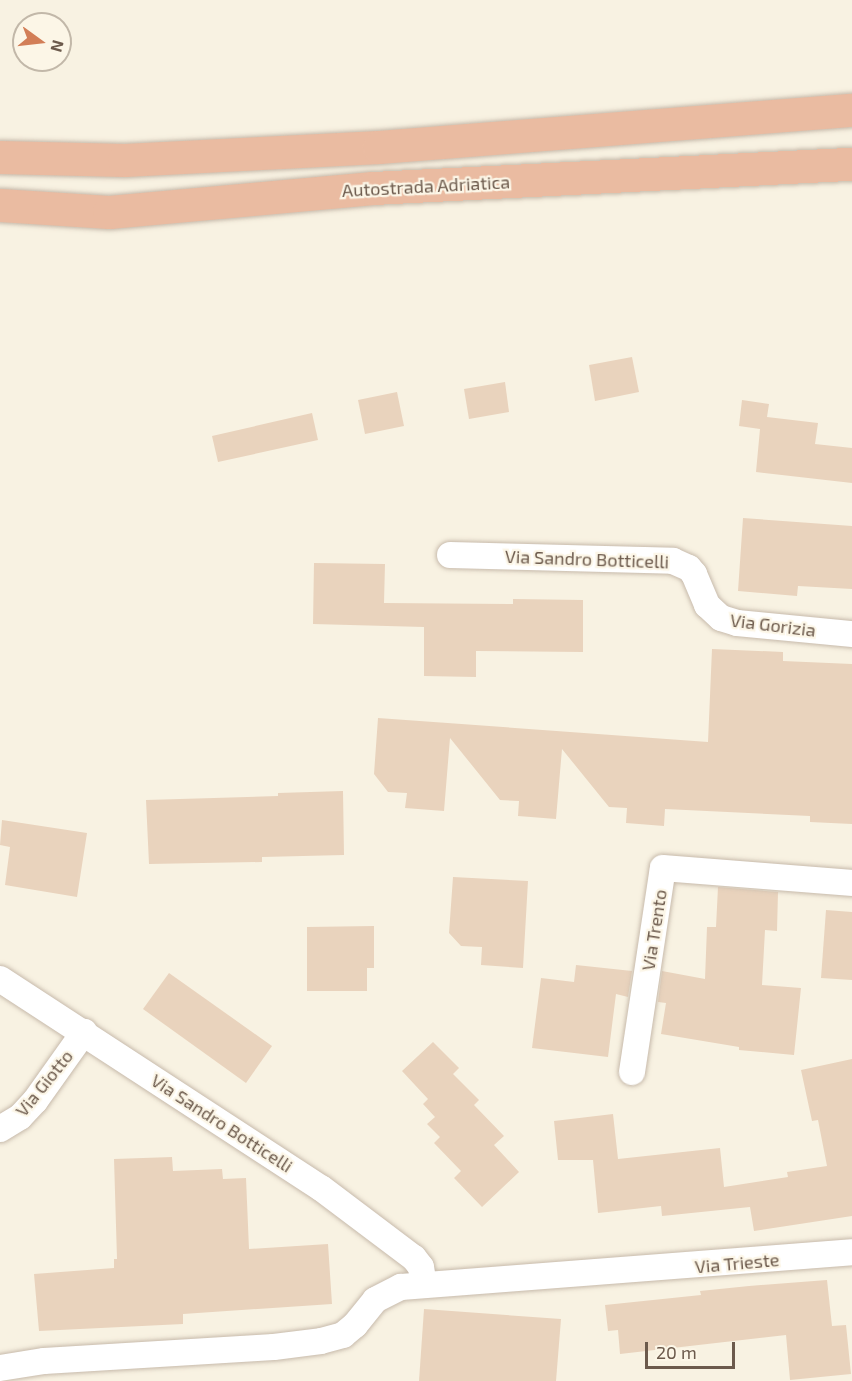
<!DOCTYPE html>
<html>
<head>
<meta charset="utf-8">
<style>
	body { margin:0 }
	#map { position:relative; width:852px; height:1381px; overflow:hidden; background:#f8f2e2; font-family:"Exo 2",sans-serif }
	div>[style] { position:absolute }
	.building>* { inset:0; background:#e9d3bd }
	.roads { filter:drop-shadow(0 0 2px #c7baab) drop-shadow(0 0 2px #c7baab) }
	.street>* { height:26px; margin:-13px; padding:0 13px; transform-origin:13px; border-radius:13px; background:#fff }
	.highway>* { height:33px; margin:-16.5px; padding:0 16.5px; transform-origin:16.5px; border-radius:16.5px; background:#eabba1 }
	span { translate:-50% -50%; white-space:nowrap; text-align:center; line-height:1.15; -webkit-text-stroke:4.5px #fcf6e7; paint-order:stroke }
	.street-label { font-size:18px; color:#6c5a4c }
	.north { position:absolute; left:12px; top:12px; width:60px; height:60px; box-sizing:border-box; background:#fcf6e7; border:2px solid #c2b8a9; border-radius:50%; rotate:105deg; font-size:16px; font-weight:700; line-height:24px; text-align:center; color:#6c5a4c }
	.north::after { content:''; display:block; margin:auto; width:21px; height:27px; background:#d27e57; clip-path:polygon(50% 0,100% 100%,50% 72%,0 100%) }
	.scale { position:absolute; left:645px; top:1342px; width:90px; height:27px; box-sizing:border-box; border:3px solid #6c5a4c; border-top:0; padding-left:8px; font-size:18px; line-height:21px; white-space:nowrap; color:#6c5a4c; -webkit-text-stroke:4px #fcf6e7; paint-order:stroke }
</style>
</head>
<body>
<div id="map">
	<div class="building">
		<div style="clip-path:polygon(632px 357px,639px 392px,595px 401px,589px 365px)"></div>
		<div style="clip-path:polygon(505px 382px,509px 412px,469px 419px,464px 389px)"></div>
		<div style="clip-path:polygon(397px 392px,404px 426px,365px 434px,358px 400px)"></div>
		<div style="clip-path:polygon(742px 400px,769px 404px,767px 417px,818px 423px,815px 444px,852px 448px,852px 483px,756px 472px,760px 429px,739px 426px)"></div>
		<div style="clip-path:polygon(312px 413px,318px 440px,218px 462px,212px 436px)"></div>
		<div style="clip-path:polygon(743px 518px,852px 526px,852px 589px,798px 586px,797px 596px,738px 591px)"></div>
		<div style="clip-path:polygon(314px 563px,385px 564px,384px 603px,513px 604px,513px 599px,583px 600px,583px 652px,476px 651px,476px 677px,424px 676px,424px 627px,313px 624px)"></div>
		<div style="clip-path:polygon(712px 649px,783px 652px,783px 661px,852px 664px,852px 824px,810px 822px,810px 816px,665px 809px,664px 826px,626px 823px,627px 808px,609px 807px,562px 749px,556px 819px,518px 816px,519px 801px,500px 800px,450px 738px,444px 811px,405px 808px,407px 793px,388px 792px,374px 774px,378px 718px,708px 742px)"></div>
		<div style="clip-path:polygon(343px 791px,344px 855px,262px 857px,262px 862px,149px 864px,146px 800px,278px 796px,278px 793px)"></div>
		<div style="clip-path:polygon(2px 820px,87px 833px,77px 897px,5px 885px,10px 847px,0 845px)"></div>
		<div style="clip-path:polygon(453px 877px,528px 881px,523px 968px,481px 965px,482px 947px,461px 946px,449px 933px)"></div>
		<div style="clip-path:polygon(718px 887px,778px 892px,777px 931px,765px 930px,762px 985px,801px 988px,794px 1055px,739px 1050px,739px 1047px,661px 1034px,666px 1003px,658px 1002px,662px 971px,705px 979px,707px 927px,716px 927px)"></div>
		<div style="clip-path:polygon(826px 910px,852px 912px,852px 980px,821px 978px)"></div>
		<div style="clip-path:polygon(374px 926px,374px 968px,367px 968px,367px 991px,307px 991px,307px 927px)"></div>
		<div style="clip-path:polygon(576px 965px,632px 971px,628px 997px,616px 994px,608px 1057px,532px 1048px,541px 978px,574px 982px)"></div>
		<div style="clip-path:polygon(169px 973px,272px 1046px,246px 1083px,143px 1009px)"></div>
		<div style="clip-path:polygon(433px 1042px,459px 1068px,453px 1074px,479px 1100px,474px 1105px,504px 1136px,494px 1145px,519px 1172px,482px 1207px,454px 1178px,461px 1171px,434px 1143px,440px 1137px,427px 1124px,435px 1117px,423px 1104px,428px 1099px,402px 1071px)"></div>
		<div style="clip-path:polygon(852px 1059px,852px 1216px,754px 1231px,750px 1207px,662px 1216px,661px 1206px,598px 1213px,593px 1160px,558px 1160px,554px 1121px,613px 1114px,618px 1159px,720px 1148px,724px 1187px,788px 1177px,787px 1172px,827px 1166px,818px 1120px,812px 1121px,801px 1070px)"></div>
		<div style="clip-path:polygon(172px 1157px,173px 1171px,222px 1169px,223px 1179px,246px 1178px,249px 1249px,328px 1244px,332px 1304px,183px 1314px,183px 1324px,39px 1331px,34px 1274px,114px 1268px,114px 1259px,117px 1259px,114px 1159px)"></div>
		<div style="clip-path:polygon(827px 1280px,832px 1326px,846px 1325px,851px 1374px,790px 1380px,786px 1335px,620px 1354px,618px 1330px,608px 1331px,605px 1305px,701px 1295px,700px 1291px,749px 1286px)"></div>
		<div style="clip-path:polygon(424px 1309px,561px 1319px,556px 1381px,419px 1381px)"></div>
	</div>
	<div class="roads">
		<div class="street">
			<div style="left:450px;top:555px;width:223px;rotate:1.5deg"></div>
			<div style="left:673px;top:561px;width:17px;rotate:24deg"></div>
			<div style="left:689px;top:568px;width:8px;rotate:50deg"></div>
			<div style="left:694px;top:574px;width:34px;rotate:67deg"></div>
			<div style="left:707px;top:605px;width:19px;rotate:43deg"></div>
			<div style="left:721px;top:618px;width:17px;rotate:17deg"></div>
			<div style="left:737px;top:623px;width:116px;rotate:5.5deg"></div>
			<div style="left:0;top:979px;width:383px;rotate:33.1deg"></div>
			<div style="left:321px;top:1188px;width:116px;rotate:37deg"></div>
			<div style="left:414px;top:1258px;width:11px;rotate:52deg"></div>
			<div style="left:421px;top:1267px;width:18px;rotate:81deg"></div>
			<div style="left:632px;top:1072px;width:206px;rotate:-81.4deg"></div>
			<div style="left:663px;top:868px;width:190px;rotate:4.5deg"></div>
			<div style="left:0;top:1129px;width:23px;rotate:-31deg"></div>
			<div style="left:20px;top:1117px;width:22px;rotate:-47deg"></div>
			<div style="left:35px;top:1101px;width:85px;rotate:-54.6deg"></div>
			<div style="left:0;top:1368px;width:45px;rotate:-9deg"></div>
			<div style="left:44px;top:1361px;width:230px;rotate:-3.5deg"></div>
			<div style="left:274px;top:1347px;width:47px;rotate:-7.3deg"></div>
			<div style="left:321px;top:1341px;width:23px;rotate:-15deg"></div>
			<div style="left:343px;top:1335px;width:16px;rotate:-40deg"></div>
			<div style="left:355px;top:1325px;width:32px;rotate:-51deg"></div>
			<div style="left:375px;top:1300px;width:29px;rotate:-27deg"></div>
			<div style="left:401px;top:1287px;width:452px;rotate:-4.4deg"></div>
		</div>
		<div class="highway">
			<div style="left:0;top:157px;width:124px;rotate:1.4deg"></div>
			<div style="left:124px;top:160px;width:255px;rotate:-2.9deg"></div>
			<div style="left:379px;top:147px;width:474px;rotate:-4.5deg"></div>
			<div style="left:0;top:205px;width:109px;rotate:3.7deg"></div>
			<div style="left:109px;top:212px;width:265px;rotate:-5.2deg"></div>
			<div style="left:373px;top:188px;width:480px;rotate:-2.9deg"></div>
		</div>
	</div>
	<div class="street-label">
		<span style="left:426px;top:186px;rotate:-3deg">Autostrada Adriatica</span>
		<span style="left:587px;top:559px;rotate:2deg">Via Sandro Botticelli</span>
		<span style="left:773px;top:625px;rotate:7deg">Via Gorizia</span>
		<span style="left:654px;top:930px;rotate:-81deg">Via Trento</span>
		<span style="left:44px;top:1083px;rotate:-51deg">Via Giotto</span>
		<span style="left:222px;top:1123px;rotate:33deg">Via Sandro Botticelli</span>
		<span style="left:737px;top:1263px;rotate:-5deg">Via Trieste</span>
	</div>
	<div class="north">N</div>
	<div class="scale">20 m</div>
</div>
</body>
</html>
